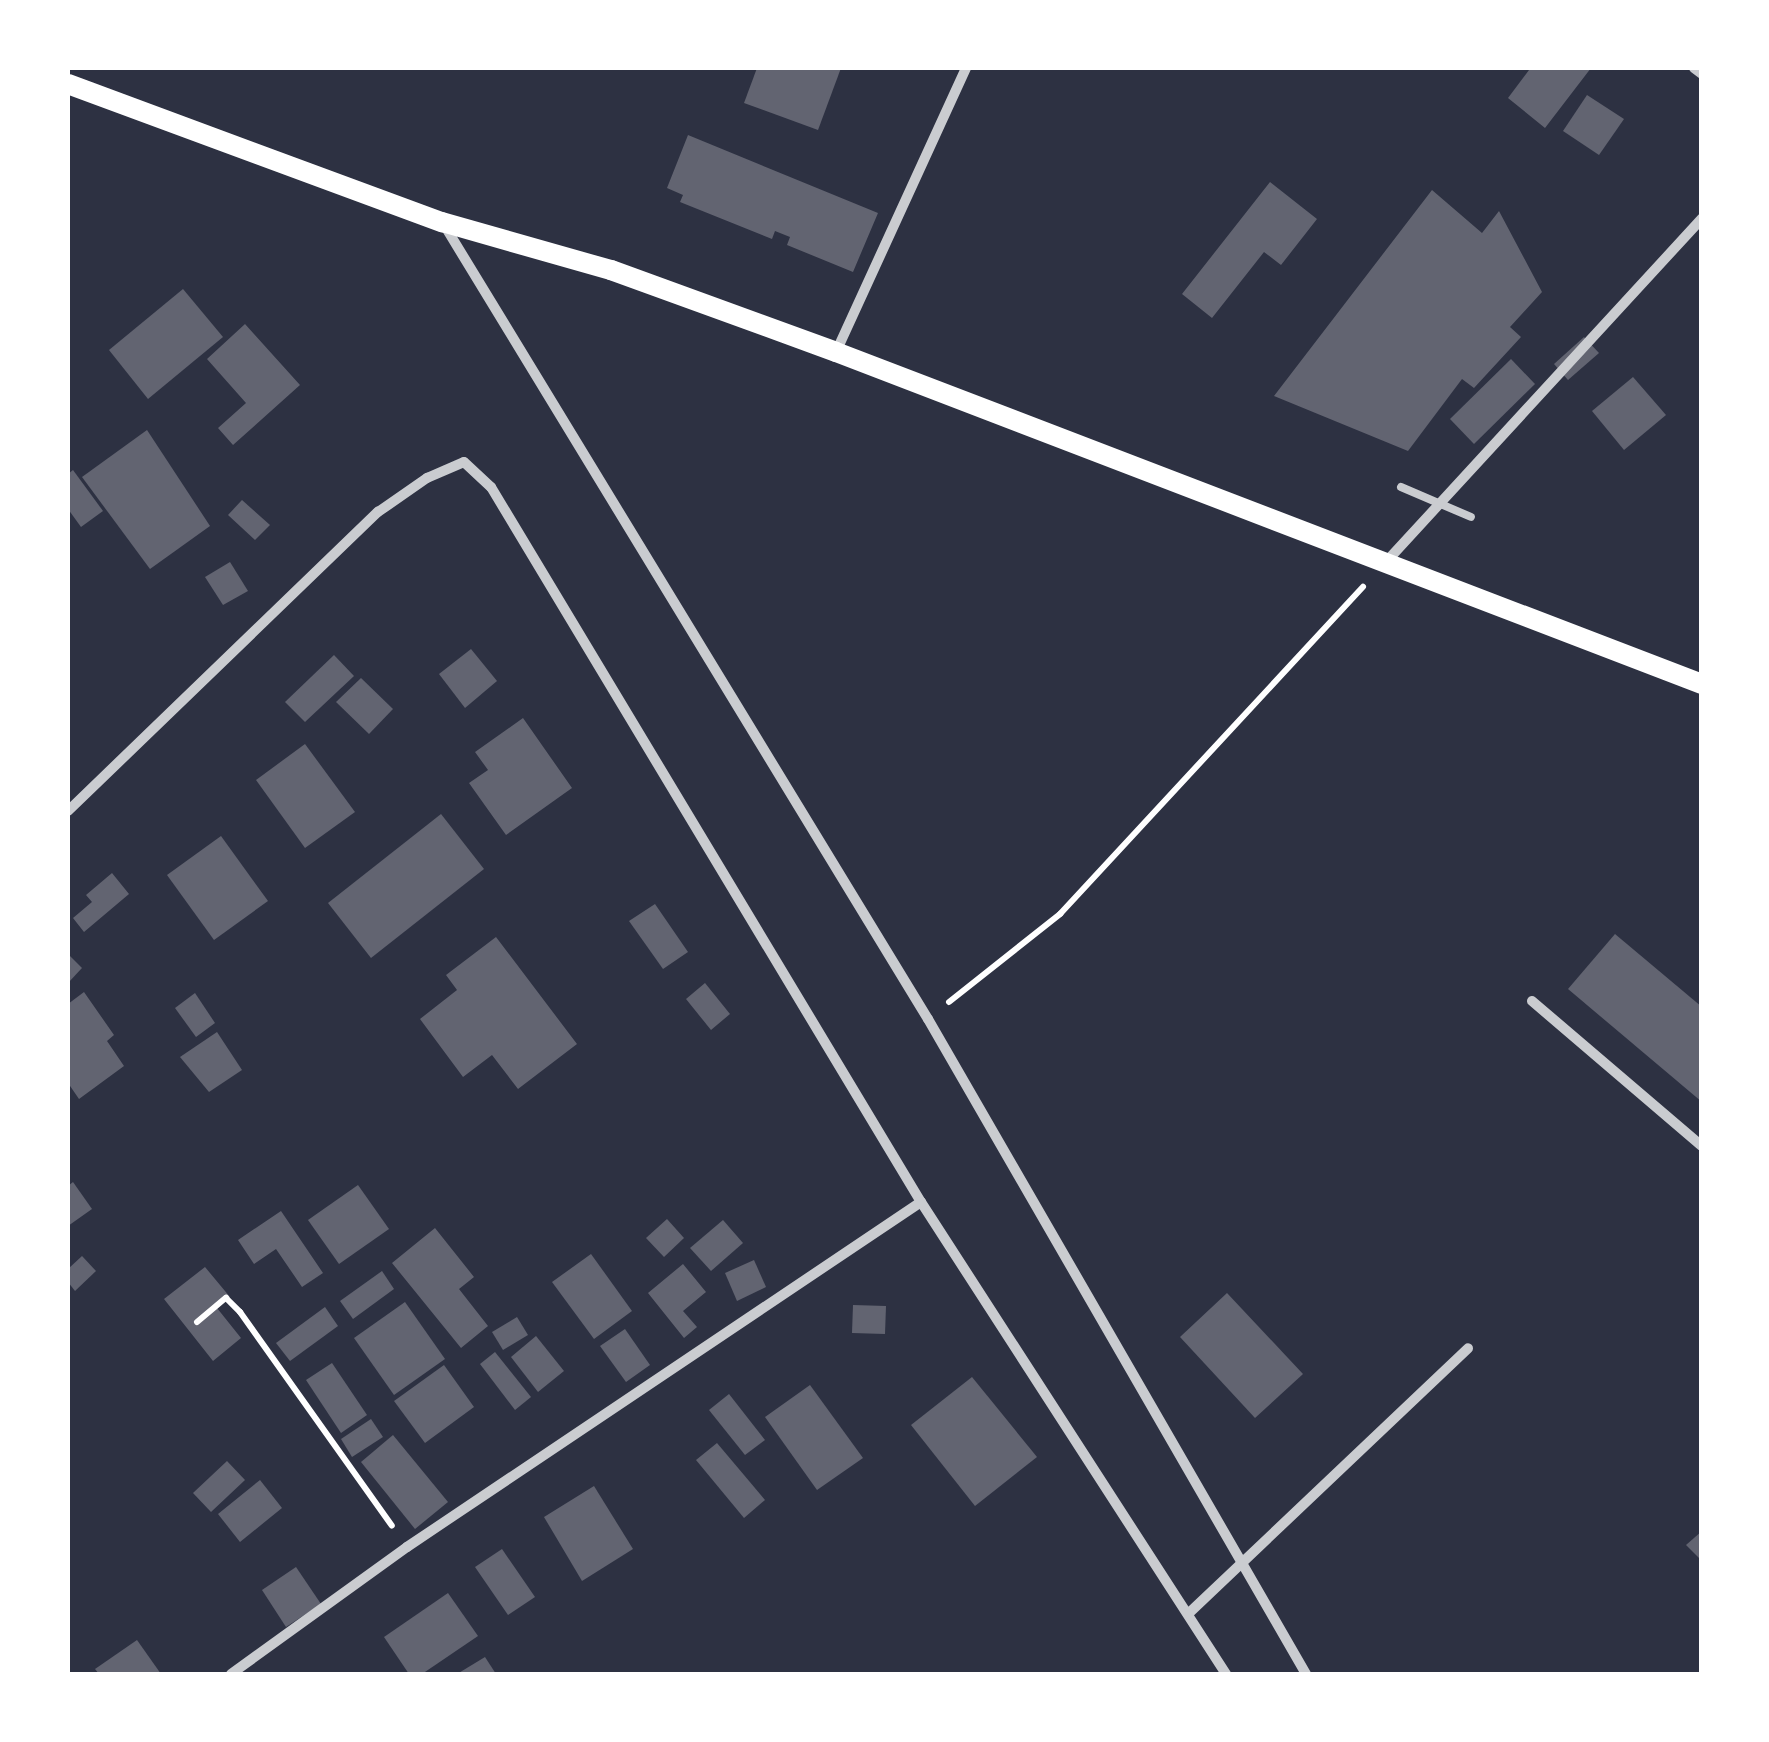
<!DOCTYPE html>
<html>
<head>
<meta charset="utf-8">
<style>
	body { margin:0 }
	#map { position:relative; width:1769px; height:1742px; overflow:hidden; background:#2d3142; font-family:Commissioner,sans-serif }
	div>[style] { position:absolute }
	.building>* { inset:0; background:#626471 }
	.path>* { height:6px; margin:-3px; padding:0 3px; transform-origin:3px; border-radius:3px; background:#fff }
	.service>* { height:8px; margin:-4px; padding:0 4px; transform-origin:4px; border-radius:4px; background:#caccd0 }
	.minor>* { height:10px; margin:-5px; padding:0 5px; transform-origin:5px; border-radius:5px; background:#caccd0 }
	.secondary>* { height:20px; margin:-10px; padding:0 10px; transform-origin:10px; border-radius:10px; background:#fff }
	span { translate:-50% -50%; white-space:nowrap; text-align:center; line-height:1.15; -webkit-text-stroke:10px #fff; paint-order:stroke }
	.frame { position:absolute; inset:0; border:70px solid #fff; pointer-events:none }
</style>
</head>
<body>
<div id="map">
	<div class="building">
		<div style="clip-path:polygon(757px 68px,841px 68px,818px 130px,744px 103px)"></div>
		<div style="clip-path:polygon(1526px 68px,1591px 68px,1545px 128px,1508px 98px,1529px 70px)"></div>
		<div style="clip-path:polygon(1587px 95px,1624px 119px,1599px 155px,1563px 131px)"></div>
		<div style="clip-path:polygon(688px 135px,878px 213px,853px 272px,787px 245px,790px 237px,775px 231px,772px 239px,680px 202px,683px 195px,667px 188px)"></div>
		<div style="clip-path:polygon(1270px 182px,1317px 219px,1281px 265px,1264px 252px,1212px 318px,1182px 294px)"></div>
		<div style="clip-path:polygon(1432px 190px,1482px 233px,1499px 211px,1542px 292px,1510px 327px,1521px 337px,1474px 388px,1462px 379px,1408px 451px,1274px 396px)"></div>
		<div style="clip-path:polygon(183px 289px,223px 337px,148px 399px,109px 350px)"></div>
		<div style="clip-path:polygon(245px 324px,300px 385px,233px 445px,218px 428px,246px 403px,207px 359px)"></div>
		<div style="clip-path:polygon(1584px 337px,1599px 353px,1568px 380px,1554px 364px)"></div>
		<div style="clip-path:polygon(1511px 359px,1535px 384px,1474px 444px,1450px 419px)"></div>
		<div style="clip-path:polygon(1633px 377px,1666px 415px,1624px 450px,1592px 411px)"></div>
		<div style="clip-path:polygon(147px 430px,210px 526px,150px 569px,82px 477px)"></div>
		<div style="clip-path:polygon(73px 470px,103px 511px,81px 527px,68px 509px,68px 474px)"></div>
		<div style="clip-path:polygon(242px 500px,270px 525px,255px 540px,228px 515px)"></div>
		<div style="clip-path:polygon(230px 562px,248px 591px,223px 605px,205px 577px)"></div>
		<div style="clip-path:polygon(471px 649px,497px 681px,465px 708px,439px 674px)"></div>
		<div style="clip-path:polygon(334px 655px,354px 676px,305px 722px,285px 702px)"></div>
		<div style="clip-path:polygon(361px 678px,393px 709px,369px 734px,336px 702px)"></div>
		<div style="clip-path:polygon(523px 718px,572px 788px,506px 835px,469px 783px,488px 770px,475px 752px)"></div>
		<div style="clip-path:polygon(305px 744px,355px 812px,305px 848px,256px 780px)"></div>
		<div style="clip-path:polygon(441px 814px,484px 869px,371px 958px,328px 903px)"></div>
		<div style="clip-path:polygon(221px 836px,268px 901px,214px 940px,167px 875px)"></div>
		<div style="clip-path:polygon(112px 873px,129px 894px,84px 932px,73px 918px,92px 902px,86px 895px)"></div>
		<div style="clip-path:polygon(655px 904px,688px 952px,663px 969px,629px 921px)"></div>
		<div style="clip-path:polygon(1615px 934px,1702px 1007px,1702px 1102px,1568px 989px)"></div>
		<div style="clip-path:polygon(496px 937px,577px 1044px,518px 1089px,492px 1055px,463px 1077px,420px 1019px,457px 990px,446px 975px)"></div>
		<div style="clip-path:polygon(68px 954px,82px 968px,68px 983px)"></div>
		<div style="clip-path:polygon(705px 983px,730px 1014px,711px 1030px,686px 999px)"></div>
		<div style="clip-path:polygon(84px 992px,114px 1035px,107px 1041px,124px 1066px,79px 1099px,68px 1083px,68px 1004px)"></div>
		<div style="clip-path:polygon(195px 993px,215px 1023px,196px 1037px,175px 1008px)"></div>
		<div style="clip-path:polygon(217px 1032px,242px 1070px,209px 1092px,180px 1057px)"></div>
		<div style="clip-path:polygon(73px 1182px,92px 1209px,68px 1226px,68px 1186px)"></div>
		<div style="clip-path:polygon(358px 1185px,389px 1229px,339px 1264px,308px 1220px)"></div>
		<div style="clip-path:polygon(281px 1211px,323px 1273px,302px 1287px,276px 1249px,254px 1264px,238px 1240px)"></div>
		<div style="clip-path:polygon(667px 1219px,684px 1238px,664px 1257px,646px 1238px)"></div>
		<div style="clip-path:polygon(723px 1220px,743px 1243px,711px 1271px,690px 1248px)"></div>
		<div style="clip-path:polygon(435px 1228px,474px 1277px,459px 1289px,488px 1326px,461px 1348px,392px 1263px)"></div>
		<div style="clip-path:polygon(591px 1254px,632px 1311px,594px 1339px,552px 1282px)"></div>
		<div style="clip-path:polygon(82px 1256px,96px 1271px,75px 1291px,68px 1282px,68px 1269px)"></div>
		<div style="clip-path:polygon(754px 1260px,766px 1287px,737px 1301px,725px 1273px)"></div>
		<div style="clip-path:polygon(683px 1264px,706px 1292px,683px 1311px,697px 1327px,684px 1338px,648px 1293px)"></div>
		<div style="clip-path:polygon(205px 1267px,230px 1297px,217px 1308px,241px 1338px,213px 1361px,164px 1299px)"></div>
		<div style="clip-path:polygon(382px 1271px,394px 1289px,353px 1319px,340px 1301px)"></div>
		<div style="clip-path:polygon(1227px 1293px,1303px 1374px,1255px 1418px,1180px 1337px)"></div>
		<div style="clip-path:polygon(405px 1302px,445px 1359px,394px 1395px,354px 1338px)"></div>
		<div style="clip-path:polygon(853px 1305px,886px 1306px,885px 1334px,852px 1333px)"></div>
		<div style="clip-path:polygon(325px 1307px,338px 1326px,290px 1361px,276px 1343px)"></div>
		<div style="clip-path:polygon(517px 1317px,528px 1335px,503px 1350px,492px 1332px)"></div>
		<div style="clip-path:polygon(625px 1329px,650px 1365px,626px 1382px,600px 1346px)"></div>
		<div style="clip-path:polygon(536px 1336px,564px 1371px,538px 1392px,511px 1357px)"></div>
		<div style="clip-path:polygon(495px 1352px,531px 1397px,515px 1410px,480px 1364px)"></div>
		<div style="clip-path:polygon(332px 1363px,367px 1415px,341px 1433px,306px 1380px)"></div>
		<div style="clip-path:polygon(444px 1365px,474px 1407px,425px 1443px,394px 1401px)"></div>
		<div style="clip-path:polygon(972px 1377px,1037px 1457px,975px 1506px,911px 1425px)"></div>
		<div style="clip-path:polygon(810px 1385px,863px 1458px,817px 1490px,765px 1417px)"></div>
		<div style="clip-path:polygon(729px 1394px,765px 1440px,745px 1455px,709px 1410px)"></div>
		<div style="clip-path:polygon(371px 1419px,383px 1437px,352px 1457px,341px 1439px)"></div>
		<div style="clip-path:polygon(393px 1435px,448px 1502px,415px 1529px,361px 1462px)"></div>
		<div style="clip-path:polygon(717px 1443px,765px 1500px,744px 1518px,696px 1460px)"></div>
		<div style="clip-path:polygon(227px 1461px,245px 1480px,211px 1512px,193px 1493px)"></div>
		<div style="clip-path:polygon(260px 1480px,282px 1508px,240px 1542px,218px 1514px)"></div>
		<div style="clip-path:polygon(594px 1486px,633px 1549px,582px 1581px,544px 1517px)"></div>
		<div style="clip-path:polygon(1702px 1531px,1702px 1561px,1686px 1545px)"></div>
		<div style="clip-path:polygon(502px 1549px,535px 1597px,508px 1615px,475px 1567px)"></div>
		<div style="clip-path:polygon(296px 1567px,321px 1604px,286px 1627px,262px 1590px)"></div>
		<div style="clip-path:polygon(448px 1593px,478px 1636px,422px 1674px,409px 1674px,384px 1637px)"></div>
		<div style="clip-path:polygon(137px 1640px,161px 1674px,99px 1674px,95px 1669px)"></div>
		<div style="clip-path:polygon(485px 1657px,496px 1674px,457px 1674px)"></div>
	</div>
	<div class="path">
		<div style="left:949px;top:1002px;width:142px;rotate:-38.4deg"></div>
		<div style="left:1060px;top:914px;width:446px;rotate:-47.2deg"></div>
		<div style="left:197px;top:1322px;width:38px;rotate:-40deg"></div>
		<div style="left:226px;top:1298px;width:20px;rotate:45deg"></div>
		<div style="left:240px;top:1312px;width:262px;rotate:54.6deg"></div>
	</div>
	<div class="service">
		<div style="left:1401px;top:487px;width:76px;rotate:23.2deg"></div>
	</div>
	<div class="minor">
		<div style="left:1694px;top:68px;width:10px;rotate:37deg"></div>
		<div style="left:443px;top:223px;width:932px;rotate:58.65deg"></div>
		<div style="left:928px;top:1019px;width:756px;rotate:60.01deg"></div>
		<div style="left:836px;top:352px;width:312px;rotate:-65.4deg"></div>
		<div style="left:1386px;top:562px;width:467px;rotate:-47.4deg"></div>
		<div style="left:68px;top:811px;width:431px;rotate:-44deg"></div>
		<div style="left:378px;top:512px;width:60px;rotate:-34.8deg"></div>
		<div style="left:427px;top:478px;width:40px;rotate:-23.4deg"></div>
		<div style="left:464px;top:462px;width:37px;rotate:43deg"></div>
		<div style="left:491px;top:487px;width:834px;rotate:58.98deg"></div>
		<div style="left:921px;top:1202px;width:562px;rotate:57.13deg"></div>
		<div style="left:1532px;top:1001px;width:223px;rotate:40.5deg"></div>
		<div style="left:1188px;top:1614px;width:386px;rotate:-43.5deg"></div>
		<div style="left:231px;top:1674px;width:217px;rotate:-35.8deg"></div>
		<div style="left:407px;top:1547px;width:619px;rotate:-33.87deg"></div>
	</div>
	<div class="secondary">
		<div style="left:68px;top:84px;width:399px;rotate:20.3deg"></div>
		<div style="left:442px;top:222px;width:176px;rotate:15.9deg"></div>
		<div style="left:611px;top:270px;width:239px;rotate:20deg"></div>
		<div style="left:836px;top:352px;width:927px;rotate:20.98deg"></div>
	</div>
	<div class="frame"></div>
</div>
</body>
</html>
